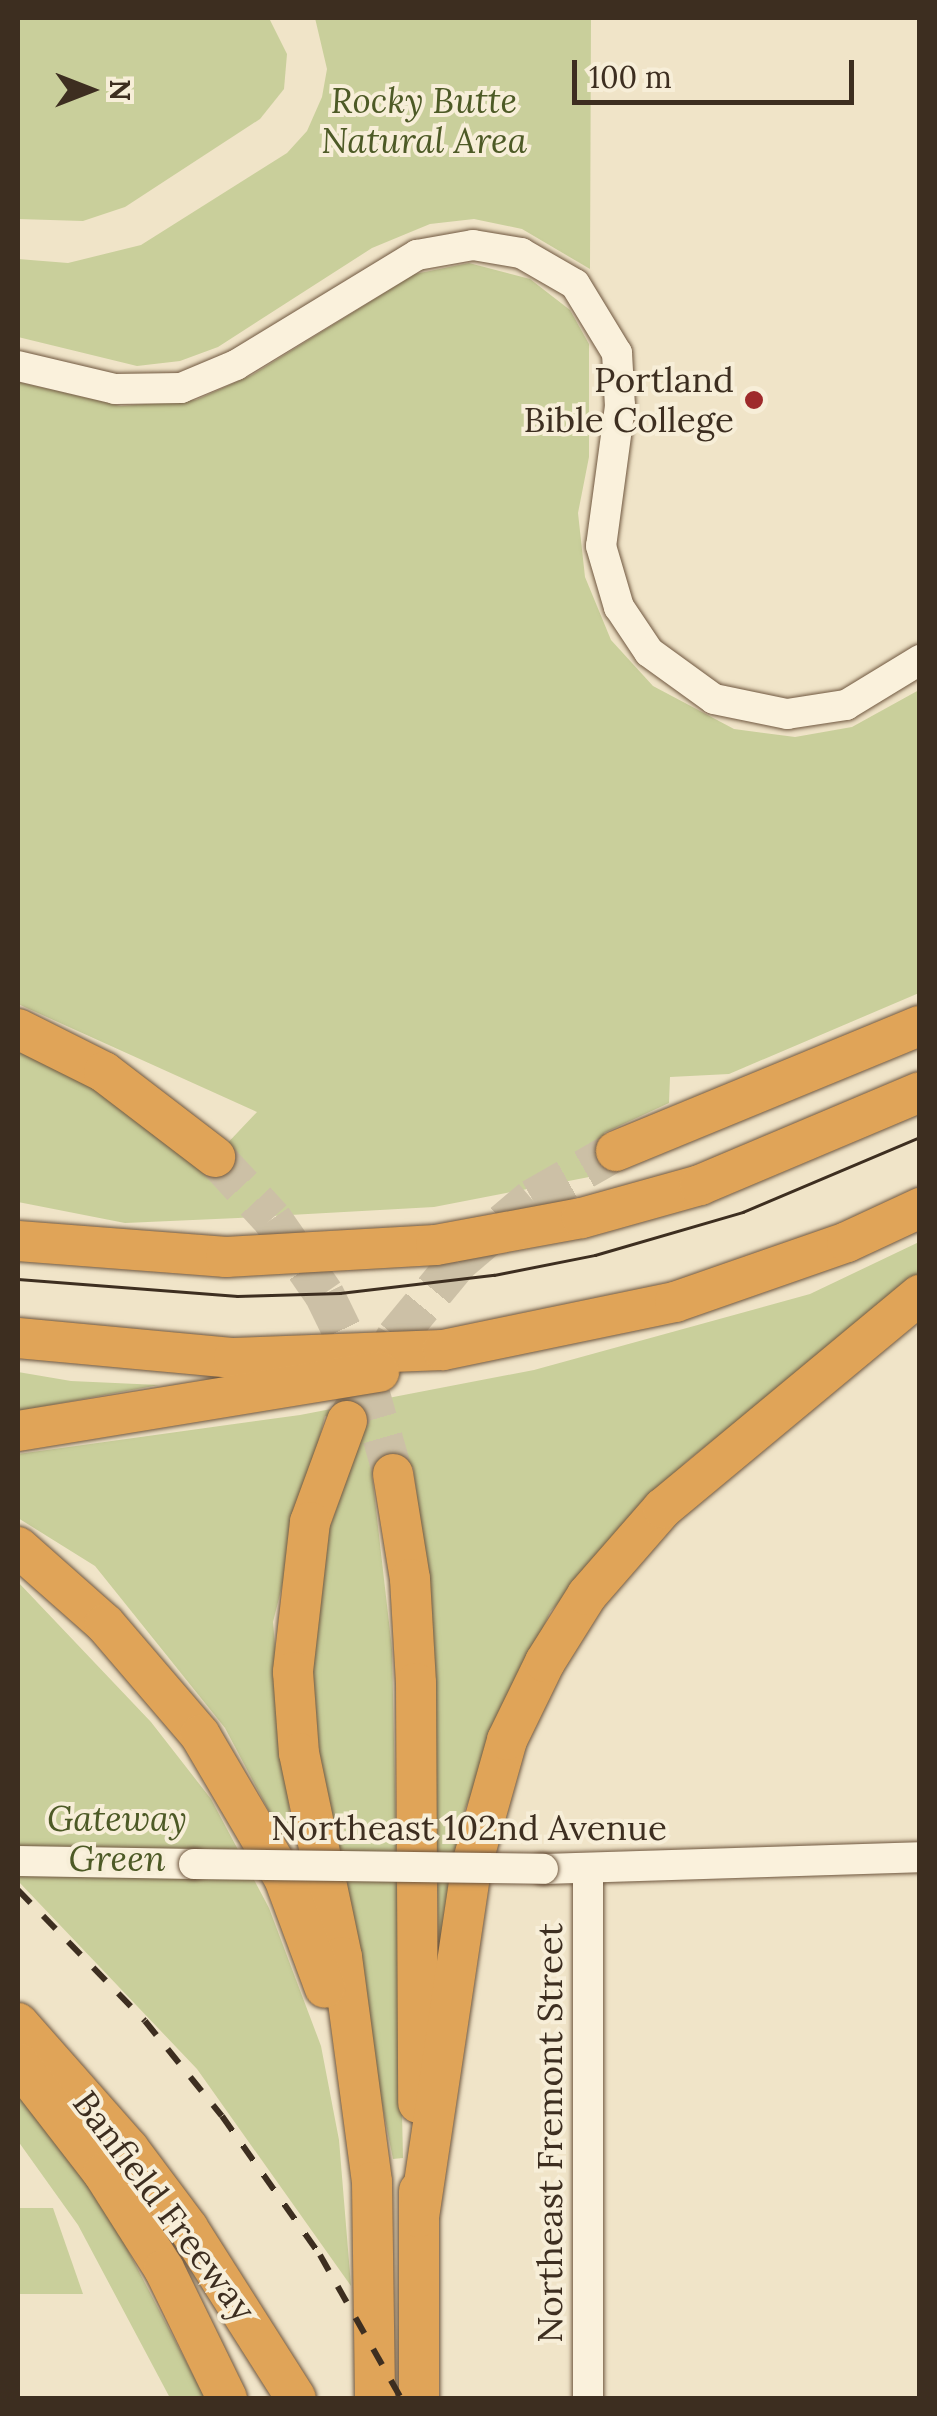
<!DOCTYPE html>
<html>
<head>
<meta charset="utf-8">
<style>
	body { margin:0 }
	#map { position:relative; width:937px; height:2416px; overflow:hidden; background:#f0e4c8; font-family:Lora,serif }
	div>[style] { position:absolute }
	.green>* { inset:0; background:#c9cf9b }
	.highway-tunnel>* { height:40px; margin-top:-20px; transform-origin:0; background:repeating-linear-gradient(90deg,#ccc0a6 0 40px,transparent 0 60px) }
	.roads { filter:drop-shadow(0 0 2px #6f573f) drop-shadow(0 0 2px #6f573f) }
	.secondary>* { height:30px; margin:-15px; padding:0 15px; transform-origin:15px; border-radius:15px; background:#faf1dc }
	.highway>* { height:40px; margin:-20px; padding:0 20px; transform-origin:20px; border-radius:20px; background:#e0a458 }
	.tram>* { height:2.5px; margin:-1.25px; padding:0 1.25px; transform-origin:1.25px; border-radius:1.25px; background:#3d2e20 }
	.rail>* { height:6px; margin-top:-3px; transform-origin:0; background:repeating-linear-gradient(90deg,#3d2e20 0 18px,transparent 0 36px) }
	.bridges { filter:drop-shadow(0 0 2px #6f573f) drop-shadow(0 0 2px #6f573f) }
	.secondary-bridge>* { height:30px; margin:-15px; padding:0 15px; transform-origin:15px; border-radius:15px; background:#faf1dc }
	.dots>* { width:28px; height:28px; translate:-50% -50%; box-sizing:border-box; border:5px solid #f7eed8; border-radius:50% }
	span { translate:-50% -50%; white-space:nowrap; text-align:center; line-height:1.15; -webkit-text-stroke:8px #f7eed8; paint-order:stroke }
	.park-label { font-size:35px; color:#4d5a26; font-style:italic }
	.poi-label { font-size:35px; color:#3d2e20 }
	.right { translate:-100% -50%; text-align:right }
	.street-label { font-size:35px; color:#3d2e20 }
	.frame { position:absolute; inset:0; border:20px solid #3d2e20; pointer-events:none }
	.north { position:absolute; left:40px; top:40px; width:100px; height:100px; -webkit-text-stroke:8px #f7eed8; paint-order:stroke; rotate:90deg; font-size:28px; font-weight:700; line-height:40px; text-align:center; color:#3d2e20 }
	.north::after { content:''; display:block; margin:auto; width:35px; height:45px; background:#3d2e20; clip-path:polygon(50% 0,100% 100%,50% 72%,0 100%) }
	.scale { position:absolute; left:572px; top:60px; width:282px; height:45px; box-sizing:border-box; border:5px solid #3d2e20; border-top:0; padding-left:12px; font-size:30px; line-height:35px; white-space:nowrap; color:#3d2e20; -webkit-text-stroke:8px #f7eed8; paint-order:stroke }
</style>
</head>
<body>
<div id="map">
	<div class="green">
		<div style="clip-path:polygon(18px 18px,269px 18px,287px 54px,284px 89px,260px 119px,125px 207px,83px 221px,18px 219px)"></div>
		<div style="clip-path:polygon(315px 18px,591px 18px,590px 269px,522px 229px,474px 219px,430px 224px,372px 248px,218px 347px,180px 361px,137px 366px,18px 337px,18px 259px,68px 263px,141px 245px,287px 153px,307px 131px,322px 97px,327px 69px)"></div>
		<div style="clip-path:polygon(469px 263px,530px 279px,570px 310px,589px 344px,589px 457px,578px 513px,585px 577px,611px 640px,653px 686px,734px 729px,795px 737px,852px 727px,919px 690px,919px 993px,729px 1074px,670px 1077px,669px 1103px,604px 1133px,620px 1171px,434px 1207px,238px 1218px,125px 1223px,18px 1202px,18px 1046px,55px 1055px,202px 1170px,257px 1112px,18px 1004px,18px 382px,121px 406px,196px 400px,252px 375px,415px 274px)"></div>
		<div style="clip-path:polygon(919px 1242px,919px 1277px,687px 1461px,550px 1612px,465px 1809px,440px 2006px,431px 1600px,413px 1467px,372px 1474px,392px 1649px,403px 2158px,393px 2159px,329px 1838px,311px 1674px,326px 1538px,365px 1428px,325px 1416px,273px 1622px,291px 1829px,281px 1834px,225px 1728px,95px 1566px,18px 1518px,18px 1454px,300px 1415px,534px 1370px,810px 1294px)"></div>
		<div style="clip-path:polygon(18px 1372px,71px 1381px,159px 1385px,18px 1411px)"></div>
		<div style="clip-path:polygon(18px 1582px,151px 1722px,211px 1799px,269px 1908px,321px 2046px,339px 2140px,351px 2286px,197px 2069px,18px 1881px)"></div>
		<div style="clip-path:polygon(18px 2091px,109px 2214px,205px 2398px,170px 2398px,78px 2225px,18px 2141px)"></div>
		<div style="clip-path:polygon(18px 2208px,53px 2208px,83px 2294px,18px 2294px)"></div>
	</div>
	<div class="highway-tunnel">
		<div style="left:215px;top:1157px;width:84px;rotate:47.4deg"></div>
		<div style="left:272px;top:1219px;width:91px;rotate:55.3deg"></div>
		<div style="left:324px;top:1294px;width:96px;rotate:64deg"></div>
		<div style="left:366px;top:1380px;width:98px;rotate:74deg"></div>
		<div style="left:347px;top:1421px;width:97px;rotate:-59.7deg"></div>
		<div style="left:396px;top:1337px;width:97px;rotate:-50.4deg"></div>
		<div style="left:458px;top:1262px;width:97px;rotate:-40.4deg"></div>
		<div style="left:532px;top:1199px;width:97px;rotate:-29.7deg"></div>
	</div>
	<div class="roads">
		<div class="secondary">
			<div style="left:18px;top:366px;width:100px;rotate:13.3deg"></div>
			<div style="left:115px;top:389px;width:66px;rotate:-0.9deg"></div>
			<div style="left:181px;top:388px;width:60px;rotate:-22.7deg"></div>
			<div style="left:236px;top:365px;width:212px;rotate:-31.3deg"></div>
			<div style="left:417px;top:255px;width:57px;rotate:-10.1deg"></div>
			<div style="left:473px;top:245px;width:49px;rotate:9.5deg"></div>
			<div style="left:521px;top:253px;width:62px;rotate:29.9deg"></div>
			<div style="left:575px;top:284px;width:81px;rotate:58.7deg"></div>
			<div style="left:617px;top:353px;width:53px;rotate:86.8deg"></div>
			<div style="left:620px;top:406px;width:141px;rotate:97.7deg"></div>
			<div style="left:601px;top:546px;width:64px;rotate:73.6deg"></div>
			<div style="left:619px;top:607px;width:54px;rotate:56.3deg"></div>
			<div style="left:649px;top:652px;width:80px;rotate:35.9deg"></div>
			<div style="left:714px;top:699px;width:75px;rotate:11.6deg"></div>
			<div style="left:787px;top:714px;width:60px;rotate:-8.7deg"></div>
			<div style="left:846px;top:705px;width:87px;rotate:-31.3deg"></div>
			<div style="left:18px;top:1861px;width:176px;rotate:1deg"></div>
			<div style="left:543px;top:1869px;width:377px;rotate:-1.8deg"></div>
			<div style="left:588px;top:2398px;width:530px;rotate:-90deg"></div>
		</div>
		<div class="highway">
			<div style="left:18px;top:1029px;width:96px;rotate:26.6deg"></div>
			<div style="left:104px;top:1072px;width:140px;rotate:37.4deg"></div>
			<div style="left:616px;top:1151px;width:329px;rotate:-22.4deg"></div>
			<div style="left:18px;top:1241px;width:209px;rotate:4.4deg"></div>
			<div style="left:226px;top:1257px;width:210px;rotate:-3.3deg"></div>
			<div style="left:436px;top:1245px;width:148px;rotate:-10.5deg"></div>
			<div style="left:582px;top:1218px;width:123px;rotate:-15.6deg"></div>
			<div style="left:700px;top:1185px;width:239px;rotate:-22.9deg"></div>
			<div style="left:18px;top:1338px;width:217px;rotate:5.3deg"></div>
			<div style="left:234px;top:1358px;width:209px;rotate:-2.2deg"></div>
			<div style="left:443px;top:1350px;width:237px;rotate:-11.7deg"></div>
			<div style="left:675px;top:1302px;width:182px;rotate:-19.2deg"></div>
			<div style="left:847px;top:1242px;width:81px;rotate:-25deg"></div>
			<div style="left:347px;top:1421px;width:108px;rotate:110.1deg"></div>
			<div style="left:310px;top:1522px;width:151px;rotate:96.5deg"></div>
			<div style="left:293px;top:1672px;width:81px;rotate:85.8deg"></div>
			<div style="left:299px;top:1753px;width:208px;rotate:78.1deg"></div>
			<div style="left:342px;top:1957px;width:227px;rotate:82.4deg"></div>
			<div style="left:372px;top:2182px;width:216px;rotate:89.2deg"></div>
			<div style="left:18px;top:1431px;width:366px;rotate:-9.3deg"></div>
			<div style="left:393px;top:1474px;width:106px;rotate:80.8deg"></div>
			<div style="left:410px;top:1579px;width:104px;rotate:86.7deg"></div>
			<div style="left:416px;top:1683px;width:420px;rotate:89.7deg"></div>
			<div style="left:18px;top:1547px;width:116px;rotate:41.5deg"></div>
			<div style="left:105px;top:1624px;width:146px;rotate:49.4deg"></div>
			<div style="left:200px;top:1735px;width:166px;rotate:59.6deg"></div>
			<div style="left:284px;top:1878px;width:117px;rotate:69.6deg"></div>
			<div style="left:18px;top:2023px;width:168px;rotate:48.6deg"></div>
			<div style="left:129px;top:2149px;width:99px;rotate:53.2deg"></div>
			<div style="left:188px;top:2228px;width:201px;rotate:57.6deg"></div>
			<div style="left:18px;top:2063px;width:139px;rotate:52.3deg"></div>
			<div style="left:103px;top:2173px;width:114px;rotate:57.6deg"></div>
			<div style="left:164px;top:2269px;width:144px;rotate:64deg"></div>
			<div style="left:419px;top:2191px;width:207px;rotate:90deg"></div>
			<div style="left:419px;top:2217px;width:357px;rotate:-81.5deg"></div>
			<div style="left:472px;top:1864px;width:129px;rotate:-74.2deg"></div>
			<div style="left:507px;top:1740px;width:87px;rotate:-64deg"></div>
			<div style="left:545px;top:1662px;width:79px;rotate:-57.9deg"></div>
			<div style="left:587px;top:1595px;width:116px;rotate:-48.9deg"></div>
			<div style="left:663px;top:1508px;width:334px;rotate:-39.7deg"></div>
		</div>
	</div>
	<div class="tram">
		<div style="left:18px;top:1279px;width:220px;rotate:4.4deg"></div>
		<div style="left:237px;top:1296px;width:103px;rotate:-1.7deg"></div>
		<div style="left:340px;top:1293px;width:155px;rotate:-6.7deg"></div>
		<div style="left:494px;top:1275px;width:103px;rotate:-11.2deg"></div>
		<div style="left:595px;top:1255px;width:154px;rotate:-16.2deg"></div>
		<div style="left:743px;top:1212px;width:192px;rotate:-23deg"></div>
	</div>
	<div class="rail">
		<div style="left:18px;top:1890px;width:182px;rotate:45.9deg"></div>
		<div style="left:145px;top:2021px;width:122px;rotate:51deg"></div>
		<div style="left:222px;top:2116px;width:170px;rotate:54.8deg"></div>
		<div style="left:320px;top:2255px;width:164px;rotate:60.5deg"></div>
	</div>
	<div class="bridges">
		<div class="secondary-bridge">
			<div style="left:194px;top:1864px;width:349px;rotate:0.8deg"></div>
		</div>
	</div>
	<div class="dots">
		<div style="left:754px;top:400px;background:#9e2a2b"></div>
	</div>
	<div class="park-label">
		<span style="left:424px;top:121px">Rocky Butte<br>Natural Area</span>
		<span style="left:117px;top:1839px">Gateway<br>Green</span>
	</div>
	<div class="poi-label">
		<span class="right" style="left:734px;top:400px">Portland<br>Bible College</span>
	</div>
	<div class="street-label">
		<span style="left:469px;top:1828px">Northeast 102nd Avenue</span>
		<span style="left:550px;top:2133px;rotate:-90deg">Northeast Fremont Street</span>
		<span style="left:164px;top:2206px;rotate:53deg">Banfield Freeway</span>
	</div>
	<div class="frame"></div>
	<div class="north">N</div>
	<div class="scale">100 m</div>
</div>
</body>
</html>
